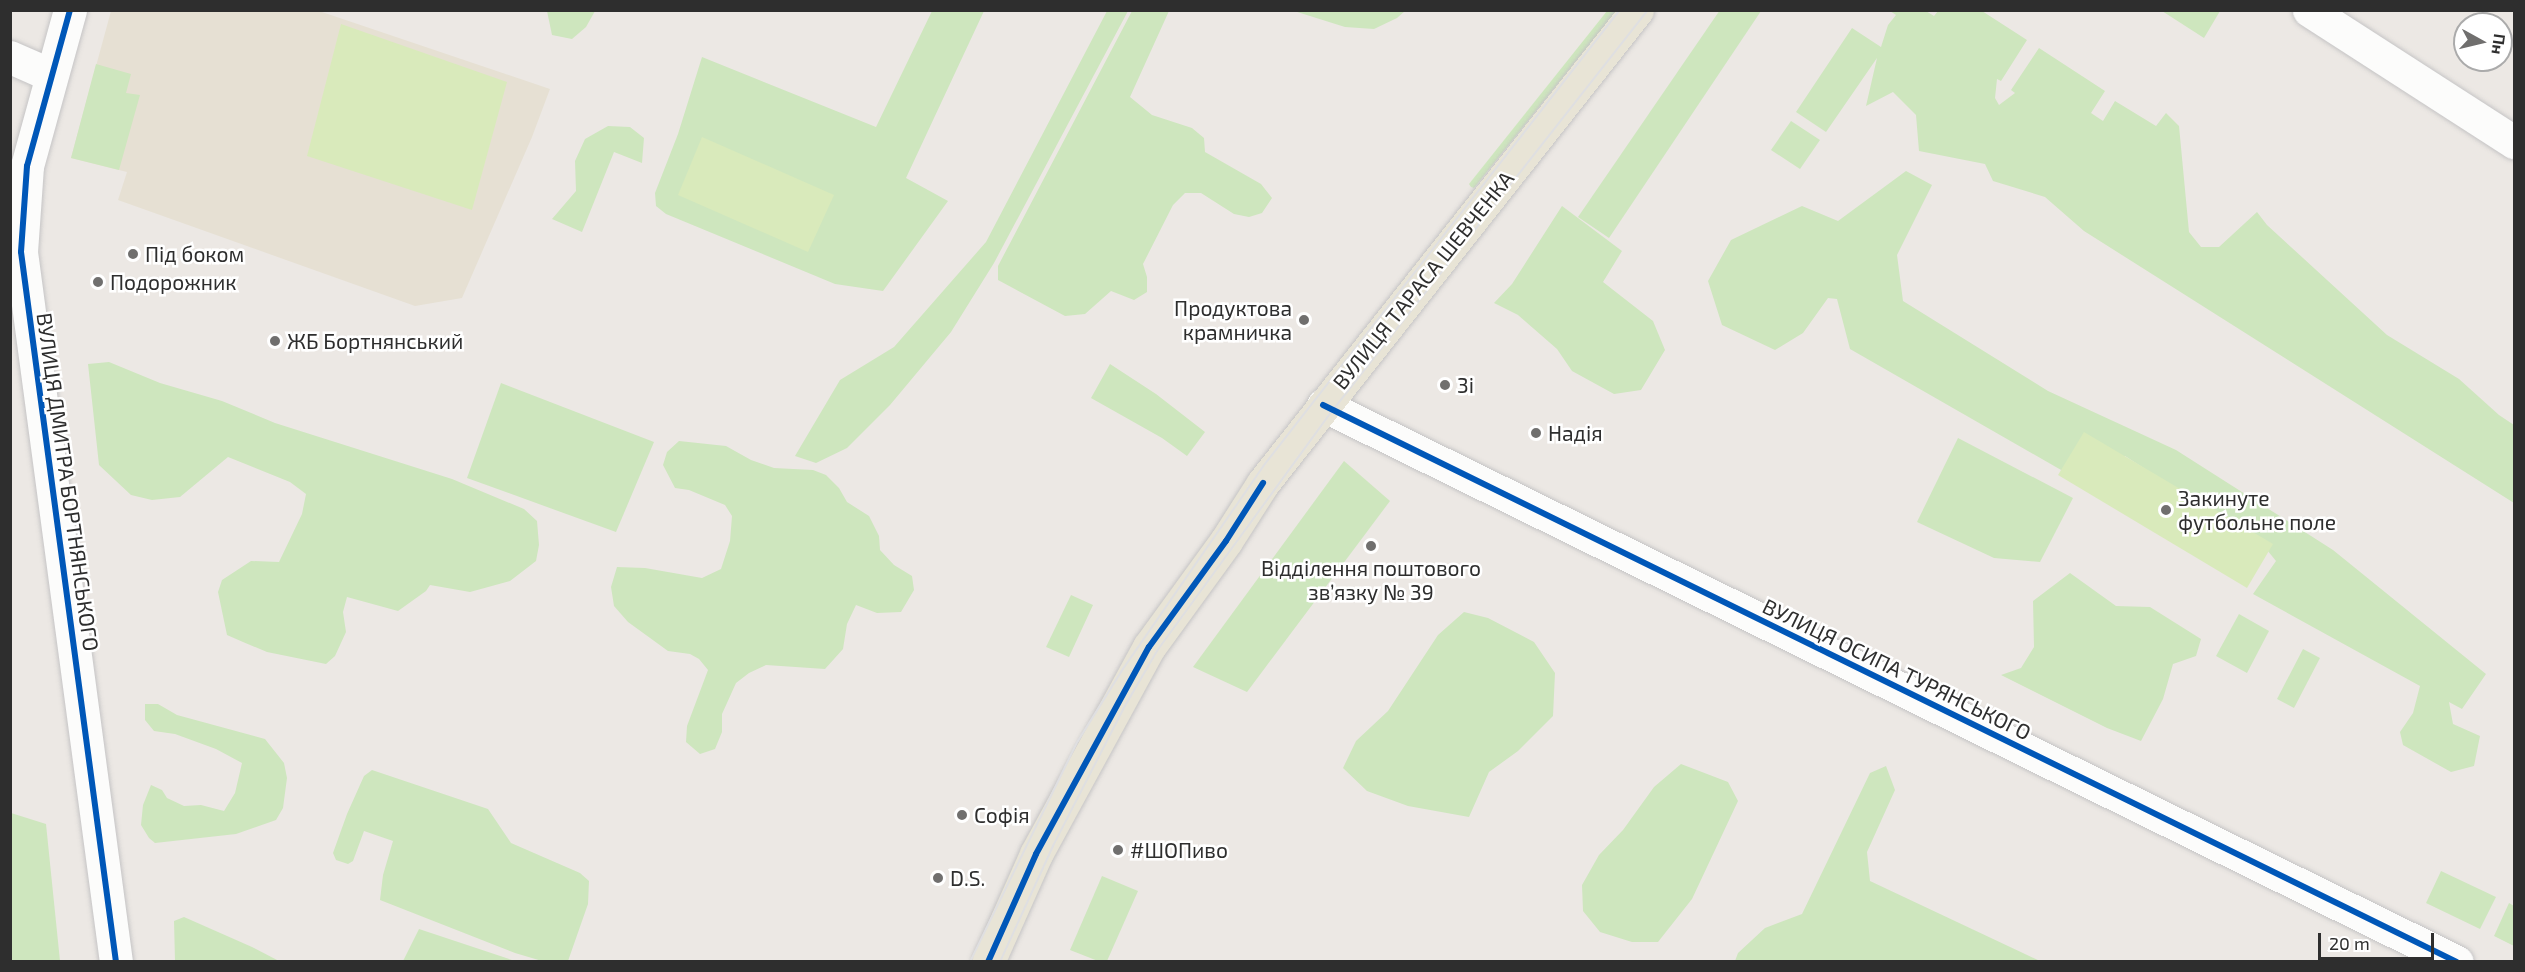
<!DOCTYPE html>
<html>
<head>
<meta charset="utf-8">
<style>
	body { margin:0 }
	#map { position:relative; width:2525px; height:972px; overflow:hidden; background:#ece8e4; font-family:"Exo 2",sans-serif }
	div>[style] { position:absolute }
	.education>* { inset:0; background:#e6e0d3 }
	.green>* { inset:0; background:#cee6be }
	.pitch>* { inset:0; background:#d9eabb }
	.roads { filter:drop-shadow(0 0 2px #c5c4c5) drop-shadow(0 0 2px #c5c4c5) }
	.street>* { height:33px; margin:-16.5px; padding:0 16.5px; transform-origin:16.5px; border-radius:16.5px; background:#fcfcfb }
	.secondary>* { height:33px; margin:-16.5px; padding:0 16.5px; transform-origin:16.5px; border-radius:16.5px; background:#fcfcfb }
	.primary>* { height:33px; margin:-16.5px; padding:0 16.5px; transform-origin:16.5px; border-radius:16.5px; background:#e8e4d6 }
	.tram>* { height:1.5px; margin:-0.75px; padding:0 0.75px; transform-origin:0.75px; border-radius:0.75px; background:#dfdfe1 }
	.cycleway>* { height:6px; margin:-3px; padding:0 3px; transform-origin:3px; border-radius:3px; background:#0057b8 }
	.dots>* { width:16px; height:16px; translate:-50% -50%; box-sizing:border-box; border:3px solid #fff; border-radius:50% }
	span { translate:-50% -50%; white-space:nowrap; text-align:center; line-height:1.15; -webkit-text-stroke:5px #fff; paint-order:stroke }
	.poi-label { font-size:21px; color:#2e2e2e }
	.left { translate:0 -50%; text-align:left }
	.right { translate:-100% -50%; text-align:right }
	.street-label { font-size:21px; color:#2e2e2e }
	.frame { position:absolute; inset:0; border:12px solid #2e2e2e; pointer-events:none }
	.north { position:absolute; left:2453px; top:12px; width:60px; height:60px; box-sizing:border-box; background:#fff; border:2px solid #ababab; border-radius:50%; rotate:98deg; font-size:16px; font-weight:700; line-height:24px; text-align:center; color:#2e2e2e }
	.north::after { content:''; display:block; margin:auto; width:21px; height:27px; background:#706f6e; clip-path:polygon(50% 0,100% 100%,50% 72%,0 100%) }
	.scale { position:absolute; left:2318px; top:933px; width:116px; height:27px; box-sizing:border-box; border:3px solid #2e2e2e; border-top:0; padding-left:8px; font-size:18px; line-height:21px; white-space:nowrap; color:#2e2e2e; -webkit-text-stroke:4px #fff; paint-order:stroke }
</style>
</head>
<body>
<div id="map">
	<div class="education">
		<div style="clip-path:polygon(111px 11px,319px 11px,550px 89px,532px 137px,462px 298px,415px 306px,118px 200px,127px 172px,71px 158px)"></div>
	</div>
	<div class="green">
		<div style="clip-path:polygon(1720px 10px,1761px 11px,1609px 238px,1578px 217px)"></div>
		<div style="clip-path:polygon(547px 11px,547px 10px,595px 11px,586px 27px,572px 39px,552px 35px)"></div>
		<div style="clip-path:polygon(932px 11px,984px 11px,906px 178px,948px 201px,883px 291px,835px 284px,666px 214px,656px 206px,655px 193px,678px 134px,702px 57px,876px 127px)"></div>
		<div style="clip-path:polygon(1107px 11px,1128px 11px,994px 263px,951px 332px,890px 405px,847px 448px,816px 463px,795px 456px,840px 380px,894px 347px,986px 242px)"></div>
		<div style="clip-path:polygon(1132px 11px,1169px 11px,1130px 97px,1152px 115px,1192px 128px,1204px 138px,1205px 152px,1261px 184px,1272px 198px,1262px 213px,1249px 217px,1234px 214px,1201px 193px,1185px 193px,1173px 205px,1143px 264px,1147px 277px,1147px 292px,1134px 300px,1111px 291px,1085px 314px,1065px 316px,998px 280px,998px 266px)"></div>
		<div style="clip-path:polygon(1294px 11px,1405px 10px,1405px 11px,1397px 18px,1374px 29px,1345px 27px)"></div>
		<div style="clip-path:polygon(1607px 11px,1616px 11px,1474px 188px,1471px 187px,1469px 184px)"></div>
		<div style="clip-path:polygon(1890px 11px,1926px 11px,1934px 16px,1938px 11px,1982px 11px,2027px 40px,2001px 81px,1997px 79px,1995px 98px,1999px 105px,2015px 93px,2011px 90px,2039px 48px,2105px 91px,2091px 113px,2103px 121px,2115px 101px,2156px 126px,2166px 113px,2179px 126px,2189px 232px,2201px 247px,2219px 247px,2257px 212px,2267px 225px,2387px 335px,2459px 379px,2499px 415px,2514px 425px,2514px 503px,2084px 231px,2045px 197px,1993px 181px,1985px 164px,1919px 151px,1916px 115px,1893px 92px,1866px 106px,1877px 58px,1826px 132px,1796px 112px,1852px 28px,1881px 47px,1888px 25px,1896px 15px)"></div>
		<div style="clip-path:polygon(2220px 11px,2204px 38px,2162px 11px,2220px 10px)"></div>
		<div style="clip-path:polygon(96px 64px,131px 74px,126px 93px,140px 95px,119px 170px,71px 158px)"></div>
		<div style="clip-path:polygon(1791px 121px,1820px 140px,1800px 169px,1771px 150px)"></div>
		<div style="clip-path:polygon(608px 126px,630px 127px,644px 138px,642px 163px,614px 152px,582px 232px,552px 219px,576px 191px,575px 161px,585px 139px)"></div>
		<div style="clip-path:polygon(1906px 171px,1932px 185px,1897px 255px,1903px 301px,2048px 391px,2176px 450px,2333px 550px,2486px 674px,2462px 709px,2449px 702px,2453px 724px,2480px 736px,2474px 766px,2451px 772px,2403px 745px,2400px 732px,2413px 713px,2420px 686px,2253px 594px,2276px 561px,2263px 545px,2125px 456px,2098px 463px,2075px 478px,1850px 349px,1837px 299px,1828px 298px,1803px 333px,1775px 350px,1722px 325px,1708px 281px,1731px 240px,1802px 206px,1838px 221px)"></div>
		<div style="clip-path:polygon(1562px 206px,1622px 251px,1603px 282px,1653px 321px,1665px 350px,1641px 390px,1614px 394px,1572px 371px,1557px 349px,1518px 315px,1494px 303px,1512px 284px)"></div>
		<div style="clip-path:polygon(109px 362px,160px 383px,222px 401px,275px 423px,452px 479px,524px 509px,537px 521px,539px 545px,536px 561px,510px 581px,470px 592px,430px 585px,426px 591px,398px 611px,347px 597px,343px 612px,346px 632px,335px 656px,326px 664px,267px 652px,243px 642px,227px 635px,218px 592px,222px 580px,251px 561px,279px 562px,302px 514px,306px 494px,290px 482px,228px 457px,180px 497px,152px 500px,131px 495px,99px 465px,88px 364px)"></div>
		<div style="clip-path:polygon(1110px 364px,1156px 394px,1205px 432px,1187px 456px,1162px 438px,1091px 398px)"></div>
		<div style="clip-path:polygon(501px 383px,654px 442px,616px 532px,467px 478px)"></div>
		<div style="clip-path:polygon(1958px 438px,2073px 498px,2040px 562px,1994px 558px,1917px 522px)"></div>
		<div style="clip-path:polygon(679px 441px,726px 446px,751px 460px,774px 468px,813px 470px,826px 475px,839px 488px,847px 502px,869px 516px,879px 536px,880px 550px,894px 565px,912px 576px,914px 590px,901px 612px,877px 613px,856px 605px,847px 624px,843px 649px,825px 669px,766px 665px,749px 673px,736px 683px,722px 714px,722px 732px,715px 749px,700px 754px,686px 742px,687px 726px,708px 670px,699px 659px,690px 654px,668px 651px,628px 622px,614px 606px,611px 587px,617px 567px,645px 568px,702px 578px,721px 569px,730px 541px,732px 516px,725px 505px,689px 490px,675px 488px,663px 465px,667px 452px)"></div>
		<div style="clip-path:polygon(1344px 461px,1390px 501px,1247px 692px,1193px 667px)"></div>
		<div style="clip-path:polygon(2070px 573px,2116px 606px,2150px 607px,2201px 639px,2196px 656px,2173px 664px,2163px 699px,2141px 741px,2107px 728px,2001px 675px,2021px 668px,2034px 647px,2033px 601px)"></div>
		<div style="clip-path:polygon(1071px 595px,1093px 605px,1069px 657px,1046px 647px)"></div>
		<div style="clip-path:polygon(1464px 612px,1488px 618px,1534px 642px,1555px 673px,1553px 716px,1518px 751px,1489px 772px,1469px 817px,1408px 806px,1367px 791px,1343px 768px,1356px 741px,1388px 711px,1438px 635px)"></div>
		<div style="clip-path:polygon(2239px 614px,2269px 631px,2247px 673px,2216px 656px)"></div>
		<div style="clip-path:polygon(2303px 649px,2320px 658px,2294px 708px,2277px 699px)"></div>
		<div style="clip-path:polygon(145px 704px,158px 704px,177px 715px,265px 739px,284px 763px,287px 778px,283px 808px,276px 820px,236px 834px,155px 843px,149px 838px,141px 825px,143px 805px,151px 785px,162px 790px,167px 798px,184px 806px,201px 805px,224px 811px,235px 793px,242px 763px,216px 749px,175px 734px,154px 731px,145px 720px)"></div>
		<div style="clip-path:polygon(1681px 764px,1728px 782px,1738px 801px,1692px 899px,1658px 942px,1632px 942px,1600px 932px,1583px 911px,1582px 885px,1599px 855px,1623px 830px,1654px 787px)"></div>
		<div style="clip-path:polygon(1886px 766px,1895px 790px,1867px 852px,1870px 881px,2040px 961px,1735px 961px,1738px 953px,1765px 928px,1802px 914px,1870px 773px)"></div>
		<div style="clip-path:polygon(372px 770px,488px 809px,511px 843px,580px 873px,589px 881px,588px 904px,568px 961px,542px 961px,515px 953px,380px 900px,383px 875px,393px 841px,364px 831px,353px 861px,348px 864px,336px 860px,333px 853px,347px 814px,364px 776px)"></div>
		<div style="clip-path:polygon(11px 813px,46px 824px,60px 961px,11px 961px)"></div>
		<div style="clip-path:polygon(2441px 871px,2496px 897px,2480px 929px,2426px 903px)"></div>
		<div style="clip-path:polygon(1102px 876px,1138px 891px,1107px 961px,1098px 961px,1070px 950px)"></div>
		<div style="clip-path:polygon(2509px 903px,2514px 906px,2514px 946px,2494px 936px)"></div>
		<div style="clip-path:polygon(184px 917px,252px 947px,279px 961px,175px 961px,174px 921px)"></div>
		<div style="clip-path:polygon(419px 929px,515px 961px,403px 961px)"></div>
	</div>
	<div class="pitch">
		<div style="clip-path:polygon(341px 24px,507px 82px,472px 210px,307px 156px)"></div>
		<div style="clip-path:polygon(702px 137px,834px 195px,808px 252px,678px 195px)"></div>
		<div style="clip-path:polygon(2084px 432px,2273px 544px,2247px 588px,2058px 475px)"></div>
	</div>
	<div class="roads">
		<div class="street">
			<div style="left:70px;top:10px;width:162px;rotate:105.4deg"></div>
			<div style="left:27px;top:166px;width:86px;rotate:94deg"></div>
			<div style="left:21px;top:252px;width:716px;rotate:82.38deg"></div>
			<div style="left:10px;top:57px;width:45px;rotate:23.7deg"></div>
			<div style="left:1323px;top:405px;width:1263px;rotate:26.16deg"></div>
		</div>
		<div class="secondary">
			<div style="left:2309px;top:10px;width:244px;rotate:32.8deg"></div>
		</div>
		<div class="primary">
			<div style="left:988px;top:962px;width:118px;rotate:-66deg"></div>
			<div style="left:1036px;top:854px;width:236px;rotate:-61.4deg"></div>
			<div style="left:1149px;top:647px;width:131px;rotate:-54deg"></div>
			<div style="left:1226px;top:541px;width:69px;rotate:-57.5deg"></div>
			<div style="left:1263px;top:483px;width:603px;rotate:-51.67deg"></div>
		</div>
	</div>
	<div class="tram">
		<div style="left:970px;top:962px;width:246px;rotate:-64deg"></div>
		<div style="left:1078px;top:741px;width:85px;rotate:-58deg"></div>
		<div style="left:1123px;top:669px;width:249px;rotate:-55.3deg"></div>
		<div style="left:1265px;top:464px;width:576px;rotate:-51.98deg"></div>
		<div style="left:1000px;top:962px;width:128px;rotate:-65.4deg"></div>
		<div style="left:1053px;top:846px;width:157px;rotate:-62.8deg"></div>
		<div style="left:1125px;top:706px;width:64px;rotate:-59.8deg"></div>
		<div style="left:1157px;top:651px;width:298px;rotate:-53.9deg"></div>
		<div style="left:1333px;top:410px;width:509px;rotate:-51.78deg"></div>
	</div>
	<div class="cycleway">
		<div style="left:70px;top:10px;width:162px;rotate:105.4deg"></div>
		<div style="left:27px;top:166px;width:86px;rotate:94deg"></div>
		<div style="left:21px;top:252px;width:716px;rotate:82.38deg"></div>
		<div style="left:1323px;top:405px;width:1263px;rotate:26.16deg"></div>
		<div style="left:988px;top:962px;width:118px;rotate:-66deg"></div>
		<div style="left:1036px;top:854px;width:236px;rotate:-61.4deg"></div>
		<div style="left:1149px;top:647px;width:131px;rotate:-54deg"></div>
		<div style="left:1226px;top:541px;width:69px;rotate:-57.5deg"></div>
	</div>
	<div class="dots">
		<div style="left:133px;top:254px;background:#706f6e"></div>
		<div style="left:98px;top:282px;background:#706f6e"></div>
		<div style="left:1304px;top:320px;background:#706f6e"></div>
		<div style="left:275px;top:341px;background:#706f6e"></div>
		<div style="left:1445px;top:385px;background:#706f6e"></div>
		<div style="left:1536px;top:433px;background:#706f6e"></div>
		<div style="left:2166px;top:510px;background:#706f6e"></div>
		<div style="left:1371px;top:546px;background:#706f6e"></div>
		<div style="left:962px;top:815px;background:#706f6e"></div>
		<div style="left:1118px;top:850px;background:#706f6e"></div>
		<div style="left:938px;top:878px;background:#706f6e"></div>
	</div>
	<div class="poi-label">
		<span class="left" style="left:145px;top:254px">Під боком</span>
		<span class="left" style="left:110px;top:282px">Подорожник</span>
		<span class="right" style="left:1292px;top:320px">Продуктова<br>крамничка</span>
		<span class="left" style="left:287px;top:341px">ЖБ Бортнянський</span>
		<span class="left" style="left:1457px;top:385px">3і</span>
		<span class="left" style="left:1548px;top:433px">Надія</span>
		<span class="left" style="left:2178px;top:510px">Закинуте<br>футбольне поле</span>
		<span style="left:1371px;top:580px">Відділення поштового<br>зв’язку № 39</span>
		<span class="left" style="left:974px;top:815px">Софія</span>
		<span class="left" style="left:1130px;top:850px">#ШОПиво</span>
		<span class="left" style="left:950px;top:878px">D.S.</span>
	</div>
	<div class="street-label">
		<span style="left:1423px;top:280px;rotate:-51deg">ВУЛИЦЯ ТАРАСА ШЕВЧЕНКА</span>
		<span style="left:68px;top:482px;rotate:82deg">ВУЛИЦЯ ДМИТРА БОРТНЯНСЬКОГО</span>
		<span style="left:1897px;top:669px;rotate:26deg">ВУЛИЦЯ ОСИПА ТУРЯНСЬКОГО</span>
	</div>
	<div class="frame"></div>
	<div class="north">Пн</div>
	<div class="scale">20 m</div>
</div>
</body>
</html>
